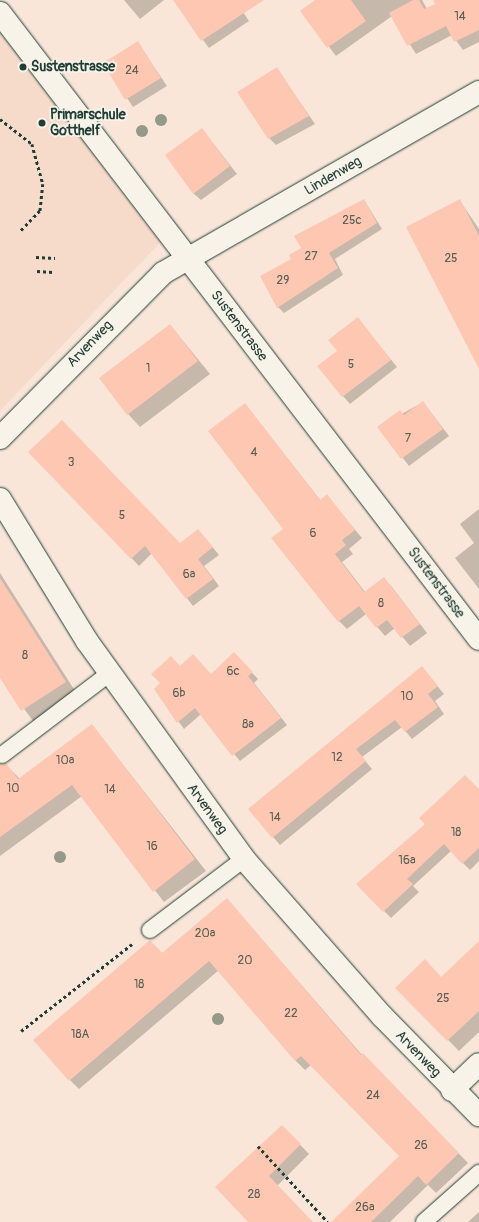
<!DOCTYPE html>
<html>
<head>
<meta charset="utf-8">
<style>
	body { margin:0 }
	#map { position:relative; width:479px; height:1222px; overflow:hidden; background:#f9e6d8; font-family:Pangolin,sans-serif }
	div>[style] { position:absolute }
	.built>* { inset:0; background:#f6daca }
	.shadow>* { inset:0; background:#0003 }
	.building>* { inset:0; background:#fec7b2 }
	.path>* { height:2.5px; margin-top:-1.25px; transform-origin:0; background:repeating-linear-gradient(90deg,#1f3d34 0 3px,transparent 0 6px) }
	.roads { filter:drop-shadow(0 0 1px #1f3d34) drop-shadow(0 0 1px #1f3d34) }
	.service>* { height:16px; margin:-8px; padding:0 8px; transform-origin:8px; border-radius:8px; background:#f7f3e8 }
	.minor>* { height:22px; margin:-11px; padding:0 11px; transform-origin:11px; border-radius:11px; background:#f7f3e8 }
	.trees>* { width:12px; height:12px; margin:-6px; border-radius:50%; background:#949a87 }
	.dots>* { width:11px; height:11px; translate:-50% -50%; box-sizing:border-box; border:2px solid #f7f3e8; border-radius:50% }
	span { translate:-50% -50%; white-space:nowrap; text-align:center; line-height:1.15; -webkit-text-stroke:3.5px #f7f3e8; paint-order:stroke }
	.number-label { font-size:12px; color:#576054 }
	.number-label span { -webkit-text-stroke-width:0 }
	.poi-label { font-size:14px; color:#1f3d34; font-weight:700 }
	.left { translate:0 -50%; text-align:left }
	.street-label { font-size:14px; color:#1f3d34 }
</style>
</head>
<body>
<div id="map">
	<div class="built">
		<div style="clip-path:polygon(0 13px,169px 233px,0 411px)"></div>
	</div>
	<div class="shadow">
		<div style="clip-path:polygon(124px 0,164px 0,140px 19px)"></div>
		<div style="clip-path:polygon(194px 0,235px 0,249px 21px,209px 48px,180px 9px)"></div>
		<div style="clip-path:polygon(317px 0,422px 0,427px 9px,446px 0,479px 0,479px 42px,463px 50px,452px 35px,416px 54px,392px 16px,336px 56px,302px 11px)"></div>
		<div style="clip-path:polygon(138px 43px,167px 86px,133px 107px,104px 64px)"></div>
		<div style="clip-path:polygon(277px 69px,315px 124px,276px 145px,269px 138px)"></div>
		<div style="clip-path:polygon(202px 129px,237px 174px,201px 200px,193px 193px)"></div>
		<div style="clip-path:polygon(364px 200px,382px 229px,335px 259px,343px 275px,284px 313px,278px 307px,292px 259px)"></div>
		<div style="clip-path:polygon(460px 201px,479px 229px,479px 367px)"></div>
		<div style="clip-path:polygon(357px 318px,397px 367px,350px 404px,343px 396px,338px 351px)"></div>
		<div style="clip-path:polygon(170px 325px,210px 374px,140px 427px,128px 414px)"></div>
		<div style="clip-path:polygon(423px 402px,449px 436px,409px 466px,379px 427px)"></div>
		<div style="clip-path:polygon(245px 404px,321px 501px,327px 496px,362px 538px,349px 549px,353px 554px,342px 562px,365px 592px,384px 579px,392px 587px,427px 633px,410px 646px,395px 628px,385px 636px,366px 614px,347px 629px,339px 621px,284px 529px)"></div>
		<div style="clip-path:polygon(30px 452px,180px 545px,205px 538px,219px 555px,204px 566px,219px 586px,193px 606px,152px 553px,139px 566px)"></div>
		<div style="clip-path:polygon(479px 509px,479px 589px,455px 558px,474px 543px,460px 524px)"></div>
		<div style="clip-path:polygon(0 573px,77px 694px,33px 721px,0 676px)"></div>
		<div style="clip-path:polygon(234px 654px,258px 679px,254px 683px,287px 725px,240px 761px,201px 714px,184px 729px,155px 689px,181px 667px,211px 675px)"></div>
		<div style="clip-path:polygon(422px 668px,444px 694px,435px 701px,444px 714px,412px 739px,402px 727px,362px 757px,372px 769px,280px 845px,249px 809px)"></div>
		<div style="clip-path:polygon(92px 725px,206px 871px,164px 902px,82px 796px,0 856px,0 772px,7px 766px,20px 779px)"></div>
		<div style="clip-path:polygon(479px 790px,479px 861px,470px 870px,451px 851px,413px 886px,419px 892px,391px 918px,358px 884px)"></div>
		<div style="clip-path:polygon(227px 899px,362px 1055px,468px 1163px,436px 1193px,428px 1185px,390px 1222px,332px 1222px,400px 1156px,311px 1065px,305px 1070px,296px 1061px,219px 970px,79px 1089px,70px 1080px,150px 941px,163px 954px)"></div>
		<div style="clip-path:polygon(479px 942px,479px 1032px,459px 1051px,397px 988px,441px 978px)"></div>
		<div style="clip-path:polygon(282px 1126px,309px 1154px,277px 1186px,312px 1222px,249px 1222px)"></div>
		<div style="clip-path:polygon(479px 1212px,479px 1222px,468px 1222px)"></div>
	</div>
	<div class="building">
		<div style="clip-path:polygon(173px 0,264px 0,201px 41px)"></div>
		<div style="clip-path:polygon(315px 0,351px 0,366px 21px,327px 48px,300px 11px)"></div>
		<div style="clip-path:polygon(413px 0,419px 0,424px 9px,435px 4px,433px 0,479px 0,479px 30px,454px 42px,446px 26px,407px 46px,389px 13px)"></div>
		<div style="clip-path:polygon(138px 41px,161px 78px,125px 100px,103px 63px)"></div>
		<div style="clip-path:polygon(277px 67px,309px 116px,268px 139px,237px 92px)"></div>
		<div style="clip-path:polygon(202px 128px,230px 166px,193px 194px,165px 155px)"></div>
		<div style="clip-path:polygon(364px 199px,377px 223px,329px 253px,338px 268px,277px 308px,260px 276px,291px 259px,289px 255px,301px 248px,294px 236px)"></div>
		<div style="clip-path:polygon(460px 199px,479px 236px,479px 369px,406px 227px)"></div>
		<div style="clip-path:polygon(358px 317px,391px 360px,342px 397px,317px 366px,337px 351px,328px 340px)"></div>
		<div style="clip-path:polygon(170px 324px,198px 361px,127px 415px,99px 378px)"></div>
		<div style="clip-path:polygon(423px 401px,443px 429px,401px 459px,377px 427px,400px 410px,404px 415px)"></div>
		<div style="clip-path:polygon(245px 403px,320px 500px,327px 494px,355px 530px,342px 540px,346px 545px,335px 554px,364px 592px,384px 577px,420px 624px,401px 638px,387px 620px,376px 628px,359px 606px,338px 622px,271px 538px,283px 529px,208px 431px)"></div>
		<div style="clip-path:polygon(62px 420px,180px 543px,198px 529px,213px 547px,198px 559px,213px 579px,186px 599px,145px 546px,131px 559px,28px 452px)"></div>
		<div style="clip-path:polygon(0 578px,66px 682px,21px 711px,0 678px)"></div>
		<div style="clip-path:polygon(234px 652px,253px 672px,248px 676px,281px 718px,232px 756px,195px 708px,177px 723px,154px 689px,160px 683px,151px 674px,171px 656px,180px 666px,193px 654px,211px 674px)"></div>
		<div style="clip-path:polygon(422px 666px,438px 686px,428px 694px,438px 707px,405px 732px,395px 720px,356px 749px,366px 761px,272px 838px,248px 809px)"></div>
		<div style="clip-path:polygon(92px 724px,195px 859px,153px 892px,72px 785px,0 837px,0 764px,6px 763px,18px 779px)"></div>
		<div style="clip-path:polygon(465px 775px,479px 789px,479px 848px,462px 864px,444px 844px,407px 879px,413px 884px,383px 912px,356px 884px,425px 824px,419px 818px)"></div>
		<div style="clip-path:polygon(227px 898px,361px 1055px,363px 1053px,459px 1153px,426px 1185px,418px 1176px,371px 1222px,331px 1222px,399px 1156px,301px 1056px,295px 1061px,209px 961px,69px 1081px,33px 1040px,150px 940px,162px 953px)"></div>
		<div style="clip-path:polygon(479px 941px,479px 1011px,447px 1041px,395px 988px,425px 959px,441px 977px)"></div>
		<div style="clip-path:polygon(282px 1125px,301px 1144px,269px 1176px,313px 1222px,248px 1222px,215px 1187px)"></div>
	</div>
	<div class="path">
		<div style="left:0;top:119px;width:41px;rotate:38deg"></div>
		<div style="left:32px;top:144px;width:41px;rotate:74.6deg"></div>
		<div style="left:43px;top:184px;width:27px;rotate:96deg"></div>
		<div style="left:40px;top:211px;width:29px;rotate:134deg"></div>
		<div style="left:36px;top:257px;width:19px;rotate:3deg"></div>
		<div style="left:37px;top:271px;width:16px;rotate:4deg"></div>
		<div style="left:21px;top:1031px;width:141px;rotate:-38.1deg"></div>
		<div style="left:258px;top:1146px;width:103px;rotate:47.4deg"></div>
	</div>
	<div class="roads">
		<div class="service">
			<div style="left:2px;top:755px;width:136px;rotate:-37.2deg"></div>
			<div style="left:150px;top:930px;width:118px;rotate:-37.1deg"></div>
			<div style="left:424px;top:1222px;width:74px;rotate:-41.7deg"></div>
		</div>
		<div class="minor">
			<div style="left:0;top:13px;width:788px;rotate:52.58deg"></div>
			<div style="left:0;top:438px;width:232px;rotate:-45.3deg"></div>
			<div style="left:163px;top:273px;width:364px;rotate:-29.8deg"></div>
			<div style="left:0;top:499px;width:167px;rotate:58.5deg"></div>
			<div style="left:87px;top:641px;width:269px;rotate:54.2deg"></div>
			<div style="left:244px;top:859px;width:209px;rotate:48.7deg"></div>
			<div style="left:382px;top:1016px;width:139px;rotate:45.6deg"></div>
			<div style="left:452px;top:1090px;width:37px;rotate:-44deg"></div>
		</div>
	</div>
	<div class="trees">
		<div style="left:161px;top:120px"></div>
		<div style="left:142px;top:131px"></div>
		<div style="left:60px;top:857px"></div>
		<div style="left:218px;top:1019px"></div>
	</div>
	<div class="dots">
		<div style="left:23px;top:67px;background:#1f3d34"></div>
		<div style="left:42px;top:123px;background:#1f3d34"></div>
	</div>
	<div class="number-label">
		<span style="left:460px;top:17px">14</span>
		<span style="left:132px;top:71px">24</span>
		<span style="left:352px;top:221px">25c</span>
		<span style="left:311px;top:257px">27</span>
		<span style="left:451px;top:259px">25</span>
		<span style="left:283px;top:281px">29</span>
		<span style="left:351px;top:365px">5</span>
		<span style="left:148px;top:369px">1</span>
		<span style="left:408px;top:439px">7</span>
		<span style="left:254px;top:453px">4</span>
		<span style="left:71px;top:463px">3</span>
		<span style="left:122px;top:516px">5</span>
		<span style="left:313px;top:534px">6</span>
		<span style="left:189px;top:575px">6a</span>
		<span style="left:381px;top:604px">8</span>
		<span style="left:25px;top:656px">8</span>
		<span style="left:233px;top:672px">6c</span>
		<span style="left:179px;top:694px">6b</span>
		<span style="left:407px;top:697px">10</span>
		<span style="left:248px;top:725px">8a</span>
		<span style="left:337px;top:758px">12</span>
		<span style="left:65px;top:761px">10a</span>
		<span style="left:13px;top:789px">10</span>
		<span style="left:110px;top:790px">14</span>
		<span style="left:275px;top:818px">14</span>
		<span style="left:456px;top:833px">18</span>
		<span style="left:152px;top:847px">16</span>
		<span style="left:407px;top:861px">16a</span>
		<span style="left:205px;top:934px">20a</span>
		<span style="left:245px;top:961px">20</span>
		<span style="left:139px;top:985px">18</span>
		<span style="left:443px;top:999px">25</span>
		<span style="left:291px;top:1014px">22</span>
		<span style="left:80px;top:1035px">18A</span>
		<span style="left:373px;top:1096px">24</span>
		<span style="left:421px;top:1146px">26</span>
		<span style="left:254px;top:1195px">28</span>
		<span style="left:365px;top:1208px">26a</span>
	</div>
	<div class="poi-label">
		<span class="left" style="left:31px;top:67px">Sustenstrasse</span>
		<span class="left" style="left:50px;top:123px">Primarschule<br>Gotthelf</span>
	</div>
	<div class="street-label">
		<span style="left:333px;top:176px;rotate:-30deg">Lindenweg</span>
		<span style="left:239px;top:326px;rotate:53deg">Sustenstrasse</span>
		<span style="left:90px;top:344px;rotate:-46deg">Arvenweg</span>
		<span style="left:436px;top:583px;rotate:53deg">Sustenstrasse</span>
		<span style="left:207px;top:809px;rotate:54deg">Arvenweg</span>
		<span style="left:418px;top:1054px;rotate:46deg">Arvenweg</span>
	</div>
</div>
</body>
</html>
